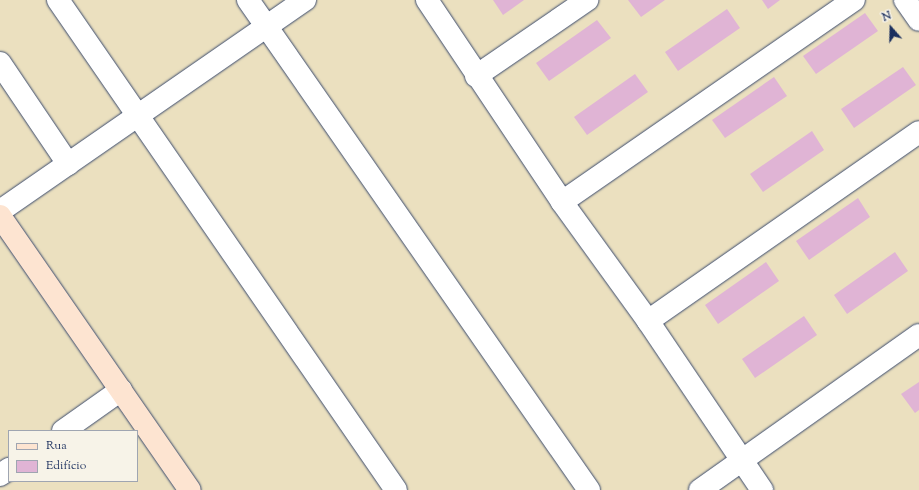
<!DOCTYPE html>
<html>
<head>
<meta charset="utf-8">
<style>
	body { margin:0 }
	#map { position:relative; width:919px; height:490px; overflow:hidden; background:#ebe0bf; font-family:"Sorts Mill Goudy",serif }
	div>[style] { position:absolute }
	.building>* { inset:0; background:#e0b4d5 }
	.roads { filter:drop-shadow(0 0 1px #3a4a6d) drop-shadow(0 0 1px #3a4a6d) }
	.street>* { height:22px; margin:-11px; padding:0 11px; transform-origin:11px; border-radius:11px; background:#fff }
	.secondary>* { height:22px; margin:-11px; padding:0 11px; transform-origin:11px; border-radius:11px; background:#fde4d1 }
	span { translate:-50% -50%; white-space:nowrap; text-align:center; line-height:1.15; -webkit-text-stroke:3px #f7f3e8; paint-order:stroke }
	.legend { position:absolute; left:8px; top:430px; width:130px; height:52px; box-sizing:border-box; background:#f7f3e8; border:1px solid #9fa5b1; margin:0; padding:5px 7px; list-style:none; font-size:12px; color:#1b2f5e }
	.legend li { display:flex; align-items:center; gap:8px; height:20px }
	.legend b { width:20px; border:1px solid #9fa5b1 }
	.north { position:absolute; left:871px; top:8px; width:40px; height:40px; -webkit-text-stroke:3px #f7f3e8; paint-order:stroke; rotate:340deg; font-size:11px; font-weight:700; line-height:16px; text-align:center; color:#1b2f5e }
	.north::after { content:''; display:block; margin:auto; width:14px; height:18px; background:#1b2f5e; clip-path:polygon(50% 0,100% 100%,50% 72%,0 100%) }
</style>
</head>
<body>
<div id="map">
	<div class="building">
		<div style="clip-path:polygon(493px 0,524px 0,503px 15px)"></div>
		<div style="clip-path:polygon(628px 0,665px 0,641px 17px)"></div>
		<div style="clip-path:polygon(762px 0,780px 0,768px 9px)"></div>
		<div style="clip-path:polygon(727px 9px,740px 28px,678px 71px,665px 52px)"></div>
		<div style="clip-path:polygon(865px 13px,878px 31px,816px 74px,803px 56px)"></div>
		<div style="clip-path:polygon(597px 20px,611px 38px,549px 81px,536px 63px)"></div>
		<div style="clip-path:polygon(903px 67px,916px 85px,854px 128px,841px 109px)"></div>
		<div style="clip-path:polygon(635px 74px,648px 92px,587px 135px,574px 117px)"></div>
		<div style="clip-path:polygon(774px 77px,787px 96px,725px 138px,712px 120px)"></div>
		<div style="clip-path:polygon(812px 131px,824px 150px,763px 192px,750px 174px)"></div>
		<div style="clip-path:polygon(858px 198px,870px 217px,809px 260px,796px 241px)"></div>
		<div style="clip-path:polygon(895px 252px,908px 271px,847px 314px,834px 295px)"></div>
		<div style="clip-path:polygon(766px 262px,779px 281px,718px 324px,705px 305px)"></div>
		<div style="clip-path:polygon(804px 316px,817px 335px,755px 378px,742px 359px)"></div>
		<div style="clip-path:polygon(919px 382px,919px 410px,915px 413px,901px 394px)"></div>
	</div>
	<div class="roads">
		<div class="street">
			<div style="left:58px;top:0;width:595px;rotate:55.4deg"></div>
			<div style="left:248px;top:0;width:597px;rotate:55.17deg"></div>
			<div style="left:427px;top:0;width:243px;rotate:56.2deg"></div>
			<div style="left:562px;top:202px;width:147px;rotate:54.1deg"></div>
			<div style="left:648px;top:321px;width:204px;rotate:56deg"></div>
			<div style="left:905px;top:0;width:24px;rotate:55deg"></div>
			<div style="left:0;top:63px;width:122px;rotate:56deg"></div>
			<div style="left:476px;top:76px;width:135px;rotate:-34.4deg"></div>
			<div style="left:562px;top:202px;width:355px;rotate:-34.7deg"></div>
			<div style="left:0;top:211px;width:371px;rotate:-34.7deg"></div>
			<div style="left:648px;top:321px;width:330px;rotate:-34.9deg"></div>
			<div style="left:63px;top:431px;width:71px;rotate:-35.3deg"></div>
			<div style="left:0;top:475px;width:11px;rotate:-34deg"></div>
			<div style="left:700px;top:490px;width:268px;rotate:-35.3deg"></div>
		</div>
		<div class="secondary">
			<div style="left:0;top:216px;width:333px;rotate:55.3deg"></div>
		</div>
	</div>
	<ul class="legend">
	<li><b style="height:5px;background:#fde4d1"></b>Rua</li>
	<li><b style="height:11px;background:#e0b4d5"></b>Edifício</li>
	</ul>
	<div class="north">N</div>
</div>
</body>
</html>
